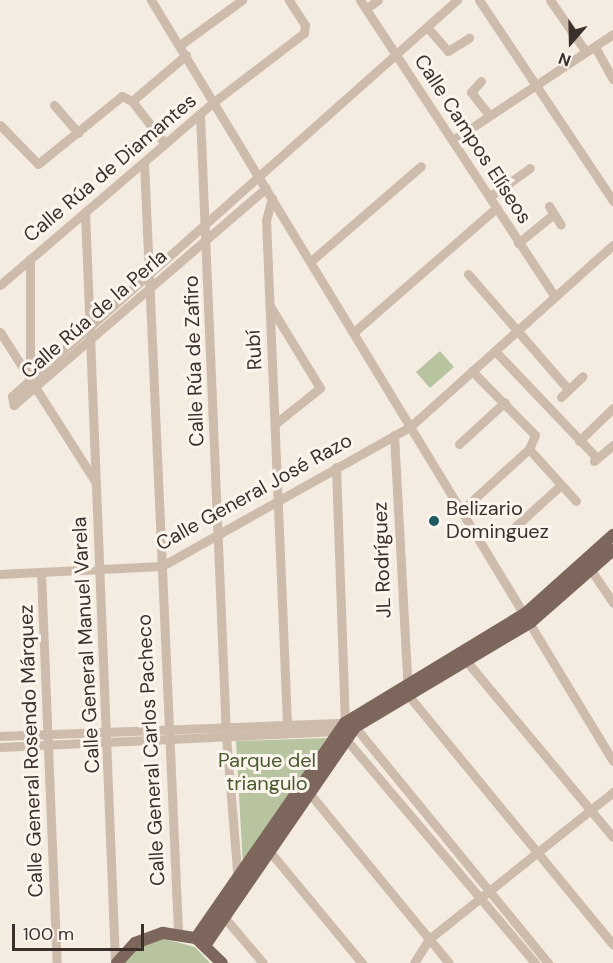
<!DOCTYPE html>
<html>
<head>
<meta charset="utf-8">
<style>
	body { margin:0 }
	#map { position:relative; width:613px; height:963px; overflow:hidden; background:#f4ebe1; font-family:"DM Sans",sans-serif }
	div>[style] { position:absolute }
	.green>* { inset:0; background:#b8c4a0 }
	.minor>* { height:9px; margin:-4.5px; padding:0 4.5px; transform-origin:4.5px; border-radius:4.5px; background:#cdbbac }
	.major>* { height:12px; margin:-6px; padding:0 6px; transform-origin:6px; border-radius:6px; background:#7d675c }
	.dots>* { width:16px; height:16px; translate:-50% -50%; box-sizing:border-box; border:3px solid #fbf5ee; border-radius:50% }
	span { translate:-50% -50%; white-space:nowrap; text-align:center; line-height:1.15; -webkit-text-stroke:6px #fbf5ee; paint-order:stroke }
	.street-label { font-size:20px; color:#3b302b }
	.poi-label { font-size:20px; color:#3b302b }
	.left { translate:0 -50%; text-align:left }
	.park-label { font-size:20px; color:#4a5a2e }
	.north { position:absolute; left:541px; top:12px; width:60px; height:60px; -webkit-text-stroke:4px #fbf5ee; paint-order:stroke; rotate:200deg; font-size:16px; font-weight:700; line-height:24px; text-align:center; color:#3b302b }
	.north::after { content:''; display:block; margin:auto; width:21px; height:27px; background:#3b302b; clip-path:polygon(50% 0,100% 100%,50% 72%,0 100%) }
	.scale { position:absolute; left:12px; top:924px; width:132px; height:27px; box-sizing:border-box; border:3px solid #3b302b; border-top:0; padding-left:8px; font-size:18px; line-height:21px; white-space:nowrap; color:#3b302b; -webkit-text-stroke:4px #fbf5ee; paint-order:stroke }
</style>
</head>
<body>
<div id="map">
	<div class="green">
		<div style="clip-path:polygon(440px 351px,454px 367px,430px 388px,416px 372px)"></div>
		<div style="clip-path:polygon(327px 738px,243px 866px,236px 741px)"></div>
		<div style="clip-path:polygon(161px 938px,195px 947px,210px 963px,120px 963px,130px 952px)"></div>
	</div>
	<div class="minor">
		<div style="left:151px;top:0;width:890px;rotate:58.74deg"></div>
		<div style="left:360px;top:0;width:355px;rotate:56.7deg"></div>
		<div style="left:479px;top:0;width:242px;rotate:56.3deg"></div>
		<div style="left:550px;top:0;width:63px;rotate:55.3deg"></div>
		<div style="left:366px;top:9px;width:15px;rotate:-37deg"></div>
		<div style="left:427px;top:27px;width:32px;rotate:49deg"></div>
		<div style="left:448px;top:51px;width:25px;rotate:-32deg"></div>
		<div style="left:180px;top:45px;width:77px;rotate:-36deg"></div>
		<div style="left:595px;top:47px;width:37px;rotate:61deg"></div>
		<div style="left:481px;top:81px;width:15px;rotate:132deg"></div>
		<div style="left:471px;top:92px;width:28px;rotate:52deg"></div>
		<div style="left:132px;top:101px;width:71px;rotate:-40.4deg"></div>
		<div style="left:54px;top:105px;width:37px;rotate:49deg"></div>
		<div style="left:200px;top:115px;width:622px;rotate:87.6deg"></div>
		<div style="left:226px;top:736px;width:145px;rotate:85.3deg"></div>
		<div style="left:0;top:125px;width:54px;rotate:45.7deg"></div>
		<div style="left:38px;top:164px;width:108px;rotate:-39deg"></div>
		<div style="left:122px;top:96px;width:11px;rotate:27deg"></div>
		<div style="left:132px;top:101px;width:54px;rotate:52.5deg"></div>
		<div style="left:453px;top:140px;width:192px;rotate:-33.5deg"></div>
		<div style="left:144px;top:162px;width:772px;rotate:87.47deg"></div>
		<div style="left:266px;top:188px;width:333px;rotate:139.3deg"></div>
		<div style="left:14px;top:405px;width:9px;rotate:-103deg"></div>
		<div style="left:12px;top:396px;width:596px;rotate:-41.67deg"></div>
		<div style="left:489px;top:197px;width:50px;rotate:-35.3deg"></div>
		<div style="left:272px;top:198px;width:23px;rotate:105deg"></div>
		<div style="left:266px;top:220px;width:503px;rotate:87.61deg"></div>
		<div style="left:549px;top:206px;width:22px;rotate:58deg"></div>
		<div style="left:85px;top:212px;width:752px;rotate:87.71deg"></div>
		<div style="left:518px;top:243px;width:46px;rotate:-38.9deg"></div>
		<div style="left:311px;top:261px;width:145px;rotate:-40.8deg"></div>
		<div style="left:468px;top:274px;width:152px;rotate:49deg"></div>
		<div style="left:0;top:285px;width:283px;rotate:-40.6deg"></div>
		<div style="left:215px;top:101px;width:112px;rotate:-37.4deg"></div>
		<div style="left:304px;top:33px;width:8px;rotate:-83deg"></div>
		<div style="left:305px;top:25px;width:30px;rotate:-123deg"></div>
		<div style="left:270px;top:306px;width:96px;rotate:58.6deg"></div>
		<div style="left:320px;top:388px;width:56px;rotate:141.5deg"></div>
		<div style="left:0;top:332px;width:177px;rotate:57.5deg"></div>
		<div style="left:354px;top:332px;width:189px;rotate:-41.1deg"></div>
		<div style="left:495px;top:351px;width:148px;rotate:46.4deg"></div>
		<div style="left:30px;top:380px;width:121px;rotate:-90deg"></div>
		<div style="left:561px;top:397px;width:30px;rotate:-44deg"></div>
		<div style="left:394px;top:435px;width:260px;rotate:86.9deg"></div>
		<div style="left:408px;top:695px;width:323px;rotate:50.6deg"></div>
		<div style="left:579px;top:441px;width:47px;rotate:-44.1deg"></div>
		<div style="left:459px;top:444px;width:62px;rotate:-42.4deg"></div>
		<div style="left:529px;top:449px;width:70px;rotate:47.9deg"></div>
		<div style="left:594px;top:461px;width:25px;rotate:-40deg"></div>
		<div style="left:336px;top:467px;width:256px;rotate:88deg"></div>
		<div style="left:463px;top:509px;width:89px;rotate:-42.3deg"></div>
		<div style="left:529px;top:449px;width:15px;rotate:-67deg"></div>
		<div style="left:535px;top:435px;width:90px;rotate:-134.5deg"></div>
		<div style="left:506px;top:535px;width:74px;rotate:-42.3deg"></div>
		<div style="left:591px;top:570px;width:40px;rotate:56deg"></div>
		<div style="left:41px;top:573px;width:390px;rotate:87.7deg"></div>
		<div style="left:0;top:574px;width:162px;rotate:-2.8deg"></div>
		<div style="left:162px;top:566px;width:286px;rotate:-29.3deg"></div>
		<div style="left:411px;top:426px;width:271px;rotate:-41.9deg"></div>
		<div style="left:463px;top:657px;width:234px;rotate:50.2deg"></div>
		<div style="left:0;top:736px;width:345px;rotate:-2.2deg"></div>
		<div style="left:345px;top:723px;width:11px;rotate:22deg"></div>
		<div style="left:355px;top:727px;width:305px;rotate:50.7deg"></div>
		<div style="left:0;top:747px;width:339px;rotate:-2.7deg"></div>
		<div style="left:339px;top:731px;width:304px;rotate:49.8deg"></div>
		<div style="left:306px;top:789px;width:225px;rotate:50.6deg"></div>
		<div style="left:266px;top:847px;width:151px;rotate:50.4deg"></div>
		<div style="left:224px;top:917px;width:60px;rotate:49.7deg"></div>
		<div style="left:414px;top:963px;width:28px;rotate:-58deg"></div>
		<div style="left:429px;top:939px;width:236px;rotate:-38.6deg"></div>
	</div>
	<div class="major">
		<div style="left:196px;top:938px;width:262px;rotate:-55.3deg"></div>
		<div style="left:345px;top:723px;width:212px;rotate:-31.3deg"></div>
		<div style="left:526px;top:613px;width:117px;rotate:-41.9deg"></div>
		<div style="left:206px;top:944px;width:263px;rotate:-55.5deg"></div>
		<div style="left:355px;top:727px;width:205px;rotate:-30.8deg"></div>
		<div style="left:531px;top:622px;width:109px;rotate:-41.3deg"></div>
		<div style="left:117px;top:963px;width:27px;rotate:-48deg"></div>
		<div style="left:135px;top:943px;width:30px;rotate:-20deg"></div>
		<div style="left:163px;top:933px;width:33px;rotate:9deg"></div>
		<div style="left:196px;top:938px;width:36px;rotate:44deg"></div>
	</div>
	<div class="dots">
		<div style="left:434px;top:521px;background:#1f5a5e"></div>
	</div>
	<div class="street-label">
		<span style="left:473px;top:139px;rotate:57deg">Calle Campos Elíseos</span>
		<span style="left:110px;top:168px;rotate:-40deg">Calle Rúa de Diamantes</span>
		<span style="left:94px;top:314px;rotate:-41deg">Calle Rúa de la Perla</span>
		<span style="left:254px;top:350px;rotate:-93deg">Rubí</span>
		<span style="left:194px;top:361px;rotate:-92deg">Calle Rúa de Zafiro</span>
		<span style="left:254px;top:492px;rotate:-29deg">Calle General José Razo</span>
		<span style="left:382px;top:560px;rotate:-92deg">JL Rodríguez</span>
		<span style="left:86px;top:645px;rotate:-93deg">Calle General Manuel Varela</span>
		<span style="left:151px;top:750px;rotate:-93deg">Calle General Carlos Pacheco</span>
		<span style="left:31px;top:751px;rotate:-92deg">Calle General Rosendo Márquez</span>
	</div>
	<div class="poi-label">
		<span class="left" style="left:446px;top:520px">Belizario<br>Dominguez</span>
	</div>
	<div class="park-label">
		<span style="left:267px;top:772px">Parque del<br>triangulo</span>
	</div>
	<div class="north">N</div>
	<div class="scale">100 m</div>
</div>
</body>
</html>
